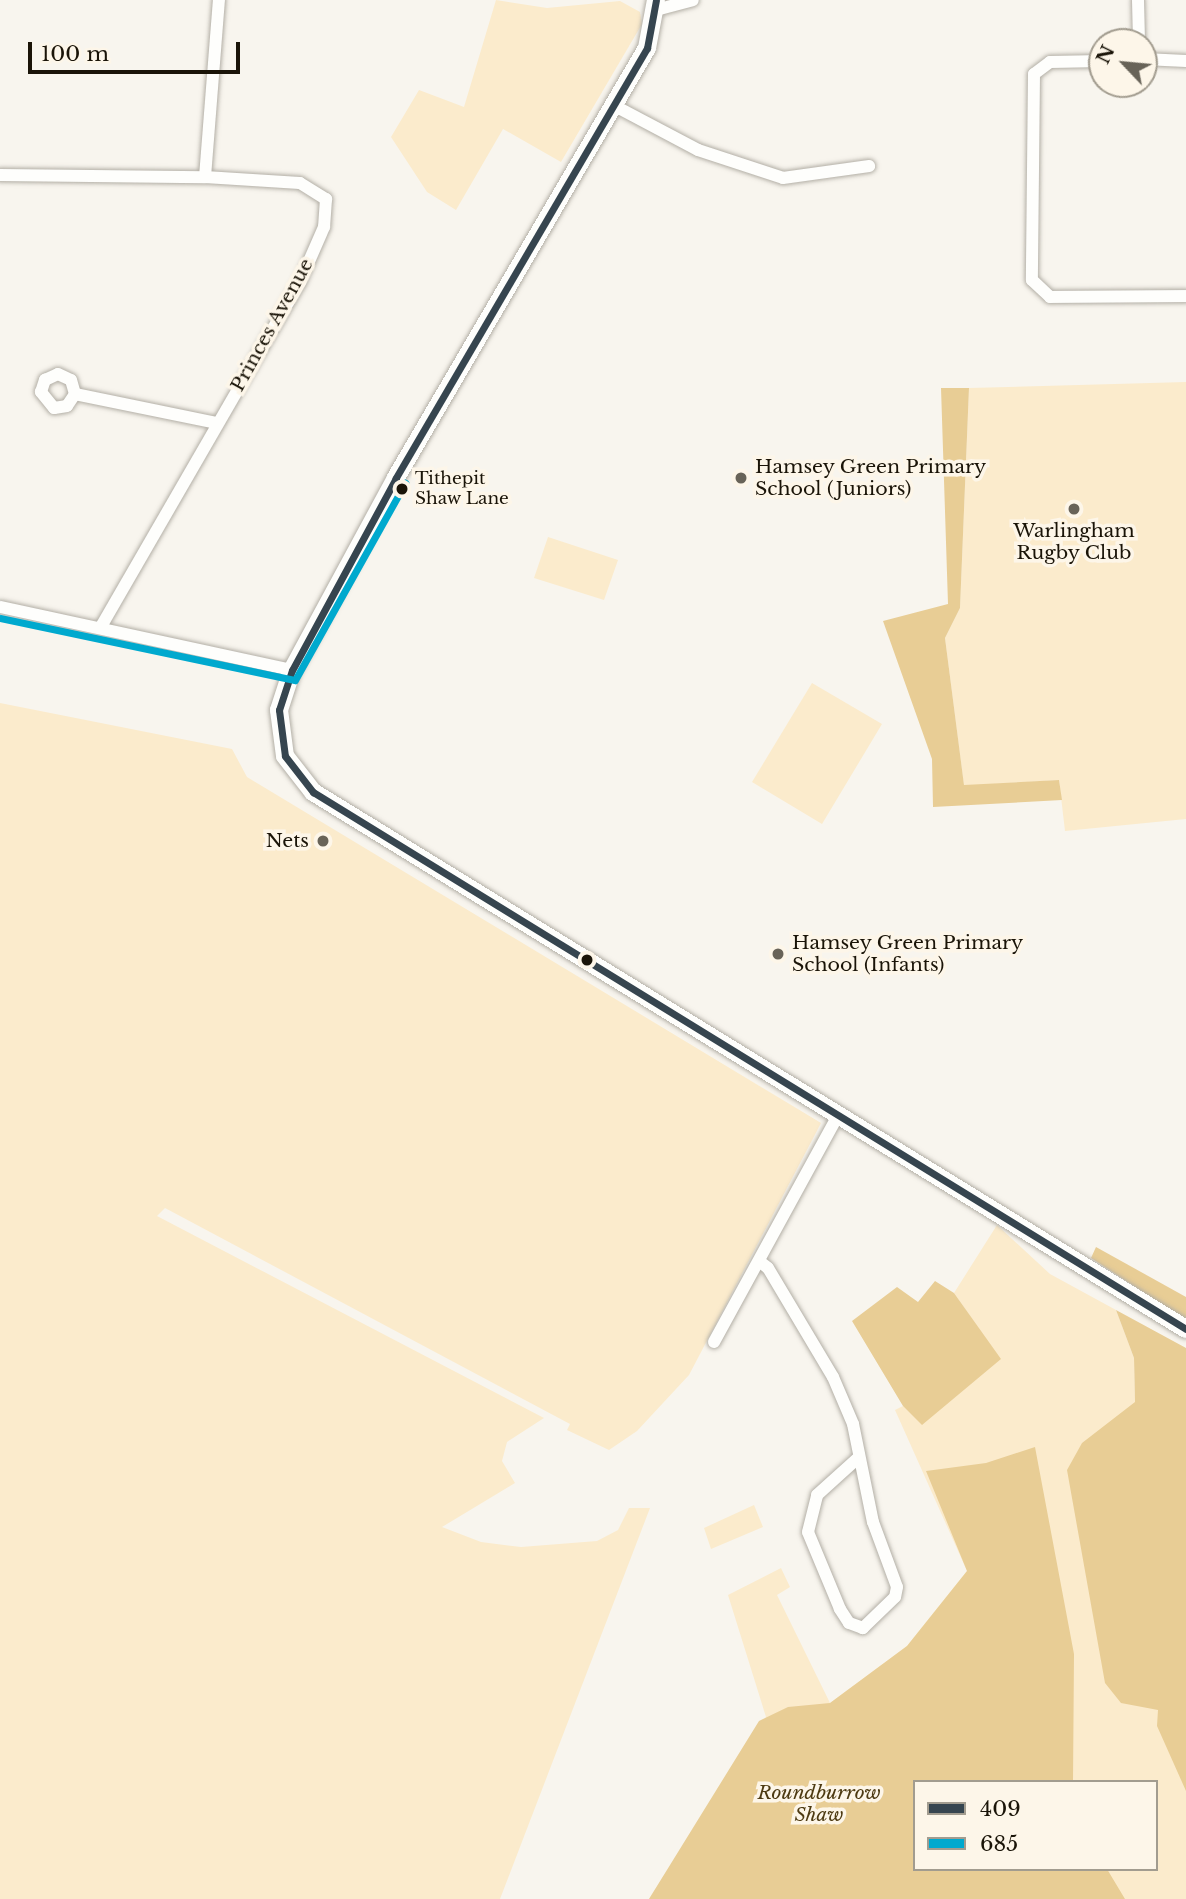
<!DOCTYPE html>
<html>
<head>
<meta charset="utf-8">
<style>
	body { margin:0 }
	#map { position:relative; width:1186px; height:1899px; overflow:hidden; background:#f8f5ee; font-family:"Libre Baskerville",serif }
	div>[style] { position:absolute }
	.green>* { inset:0; background:#fbebcc }
	.forest>* { inset:0; background:#e8cd95 }
	.roads { filter:drop-shadow(0 0 2px #b3afa6) drop-shadow(0 0 2px #b3afa6) }
	.street>* { height:12px; margin:-6px; padding:0 6px; transform-origin:6px; border-radius:6px; background:#fefefc }
	.secondary>* { height:18px; margin:-9px; padding:0 9px; transform-origin:9px; border-radius:9px; background:#fefefc }
	.bus-1>* { height:7px; margin:-3.5px; padding:0 3.5px; transform-origin:3.5px; border-radius:3.5px; background:#36454f }
	.bus-2>* { height:7px; margin:-3.5px; padding:0 3.5px; transform-origin:3.5px; border-radius:3.5px; background:#00a9ce }
	.dots>* { width:19px; height:19px; translate:-50% -50%; box-sizing:border-box; border:4px solid #fdf6e9; border-radius:50% }
	span { translate:-50% -50%; white-space:nowrap; text-align:center; line-height:1.15; -webkit-text-stroke:7px #fdf6e9; paint-order:stroke }
	.bus-label { font-size:17px; color:#1a1408 }
	.left { translate:0 -50%; text-align:left }
	.street-label { font-size:19px; color:#1a1408 }
	.poi-label { font-size:19px; color:#1a1408 }
	.right { translate:-100% -50%; text-align:right }
	.park-label { font-size:19px; color:#4d3a12; font-style:italic }
	.legend { position:absolute; left:913px; top:1780px; width:245px; height:91px; box-sizing:border-box; background:#fdf6e9; border:2px solid #a29c8f; margin:0; padding:9px 12px; list-style:none; font-size:21px; color:#1a1408 }
	.legend li { display:flex; align-items:center; gap:14px; height:35px }
	.legend b { width:35px; border:2px solid #a29c8f }
	.north { position:absolute; left:1088px; top:28px; width:70px; height:70px; box-sizing:border-box; background:#fdf6e9; border:2px solid #a29c8f; border-radius:50%; rotate:296deg; font-size:19px; font-weight:700; line-height:28px; text-align:center; color:#1a1408 }
	.north::after { content:''; display:block; margin:auto; width:24px; height:32px; background:#686358; clip-path:polygon(50% 0,100% 100%,50% 72%,0 100%) }
	.scale { position:absolute; left:28px; top:42px; width:212px; height:32px; box-sizing:border-box; border:4px solid #1a1408; border-top:0; padding-left:9px; font-size:21px; line-height:24px; white-space:nowrap; color:#1a1408; -webkit-text-stroke:5px #fdf6e9; paint-order:stroke }
</style>
</head>
<body>
<div id="map">
	<div class="green">
		<div style="clip-path:polygon(496px 0,547px 8px,620px 1px,640px 12px,642px 24px,561px 162px,503px 129px,456px 210px,427px 192px,391px 137px,419px 90px,464px 107px)"></div>
		<div style="clip-path:polygon(1186px 382px,1186px 819px,1065px 831px,1059px 780px,964px 786px,945px 638px,960px 608px,969px 388px)"></div>
		<div style="clip-path:polygon(548px 537px,618px 560px,604px 600px,534px 578px)"></div>
		<div style="clip-path:polygon(812px 683px,882px 724px,822px 824px,752px 782px)"></div>
		<div style="clip-path:polygon(0 703px,232px 749px,247px 777px,821px 1123px,689px 1375px,637px 1431px,609px 1450px,567px 1430px,570px 1424px,165px 1208px,157px 1216px,544px 1418px,507px 1442px,502px 1461px,515px 1483px,442px 1527px,481px 1542px,521px 1547px,597px 1541px,618px 1530px,629px 1508px,650px 1508px,500px 1899px,0 1899px)"></div>
		<div style="clip-path:polygon(evenodd,997px 1225px,1050px 1274px,1116px 1310px,1134px 1358px,1135px 1401px,1186px 1368px,1186px 1899px,649px 1899px,766px 1717px,728px 1595px,781px 1568px,790px 1587px,777px 1595px,830px 1703px,907px 1646px,967px 1571px,895px 1410px,903px 1406px,922px 1424px,1000px 1359px,954px 1293px,997px 1225px,915px 1782px,1156px 1782px,1156px 1869px,915px 1869px,915px 1782px)"></div>
		<div style="clip-path:polygon(754px 1505px,763px 1527px,711px 1549px,704px 1528px)"></div>
	</div>
	<div class="forest">
		<div style="clip-path:polygon(941px 388px,969px 388px,960px 608px,945px 638px,964px 785px,1059px 780px,1062px 800px,933px 807px,932px 759px,883px 621px,948px 604px)"></div>
		<div style="clip-path:polygon(1096px 1247px,1186px 1297px,1186px 1320px,1091px 1258px)"></div>
		<div style="clip-path:polygon(935px 1281px,954px 1293px,1001px 1359px,922px 1425px,903px 1406px,852px 1321px,897px 1287px,918px 1302px)"></div>
		<div style="clip-path:polygon(1116px 1310px,1186px 1348px,1186px 1791px,1157px 1726px,1158px 1710px,1121px 1703px,1105px 1683px,1067px 1470px,1082px 1443px,1135px 1402px,1134px 1358px)"></div>
		<div style="clip-path:polygon(1035px 1447px,1074px 1654px,1073px 1782px,915px 1782px,915px 1869px,1107px 1869px,1125px 1899px,649px 1899px,759px 1721px,788px 1707px,830px 1703px,907px 1646px,967px 1571px,926px 1471px,986px 1463px)"></div>
	</div>
	<div class="roads">
		<div class="street">
			<div style="left:1138px;top:0;width:42px;rotate:88.6deg"></div>
			<div style="left:656px;top:10px;width:38px;rotate:-15deg"></div>
			<div style="left:1144px;top:59px;width:42px;rotate:2.7deg"></div>
			<div style="left:1102px;top:61px;width:52px;rotate:178.9deg"></div>
			<div style="left:1050px;top:62px;width:20px;rotate:143deg"></div>
			<div style="left:1034px;top:74px;width:206px;rotate:90.6deg"></div>
			<div style="left:1032px;top:280px;width:25px;rotate:43deg"></div>
			<div style="left:1050px;top:297px;width:136px;rotate:-0.4deg"></div>
			<div style="left:613px;top:105px;width:96px;rotate:27.9deg"></div>
			<div style="left:698px;top:150px;width:89px;rotate:18.2deg"></div>
			<div style="left:783px;top:178px;width:87px;rotate:-7.9deg"></div>
			<div style="left:0;top:175px;width:205px;rotate:0.6deg"></div>
			<div style="left:205px;top:177px;width:95px;rotate:3.6deg"></div>
			<div style="left:300px;top:183px;width:31px;rotate:32deg"></div>
			<div style="left:326px;top:199px;width:28px;rotate:94deg"></div>
			<div style="left:324px;top:227px;width:60px;rotate:113.6deg"></div>
			<div style="left:300px;top:282px;width:397px;rotate:120deg"></div>
			<div style="left:205px;top:177px;width:178px;rotate:-85.5deg"></div>
			<div style="left:75px;top:394px;width:14px;rotate:124deg"></div>
			<div style="left:67px;top:406px;width:13px;rotate:171deg"></div>
			<div style="left:54px;top:408px;width:21px;rotate:-129deg"></div>
			<div style="left:41px;top:392px;width:13px;rotate:-72deg"></div>
			<div style="left:45px;top:380px;width:14px;rotate:-25deg"></div>
			<div style="left:58px;top:374px;width:14px;rotate:25deg"></div>
			<div style="left:71px;top:380px;width:15px;rotate:74deg"></div>
			<div style="left:75px;top:394px;width:144px;rotate:11.6deg"></div>
			<div style="left:0;top:607px;width:299px;rotate:12.2deg"></div>
			<div style="left:759px;top:1261px;width:11px;rotate:38deg"></div>
			<div style="left:768px;top:1268px;width:127px;rotate:59.2deg"></div>
			<div style="left:833px;top:1377px;width:51px;rotate:66.9deg"></div>
			<div style="left:853px;top:1424px;width:100px;rotate:78.5deg"></div>
			<div style="left:873px;top:1522px;width:69px;rotate:69.7deg"></div>
			<div style="left:897px;top:1587px;width:10px;rotate:101deg"></div>
			<div style="left:895px;top:1597px;width:45px;rotate:135.9deg"></div>
			<div style="left:863px;top:1628px;width:15px;rotate:-160deg"></div>
			<div style="left:849px;top:1623px;width:17px;rotate:-123deg"></div>
			<div style="left:840px;top:1609px;width:83px;rotate:-112.6deg"></div>
			<div style="left:808px;top:1532px;width:38px;rotate:-76deg"></div>
			<div style="left:817px;top:1495px;width:55px;rotate:-42.1deg"></div>
			<div style="left:714px;top:1342px;width:260px;rotate:-61.3deg"></div>
		</div>
		<div class="secondary">
			<div style="left:656px;top:0;width:49px;rotate:100.6deg"></div>
			<div style="left:647px;top:48px;width:498px;rotate:120.3deg"></div>
			<div style="left:396px;top:478px;width:218px;rotate:118.4deg"></div>
			<div style="left:292px;top:670px;width:42px;rotate:108deg"></div>
			<div style="left:279px;top:710px;width:46px;rotate:82.6deg"></div>
			<div style="left:285px;top:756px;width:46px;rotate:52.1deg"></div>
			<div style="left:313px;top:792px;width:1025px;rotate:31.6deg"></div>
		</div>
	</div>
	<div class="bus-1">
		<div style="left:656px;top:0;width:49px;rotate:100.6deg"></div>
		<div style="left:647px;top:48px;width:498px;rotate:120.3deg"></div>
		<div style="left:396px;top:478px;width:218px;rotate:118.4deg"></div>
		<div style="left:292px;top:670px;width:42px;rotate:108deg"></div>
		<div style="left:279px;top:710px;width:46px;rotate:82.6deg"></div>
		<div style="left:285px;top:756px;width:46px;rotate:52.1deg"></div>
		<div style="left:313px;top:792px;width:1025px;rotate:31.6deg"></div>
	</div>
	<div class="bus-2">
		<div style="left:0;top:618px;width:301px;rotate:11.9deg"></div>
		<div style="left:295px;top:680px;width:226px;rotate:-60.8deg"></div>
	</div>
	<div class="dots">
		<div style="left:741px;top:478px;background:#686358"></div>
		<div style="left:402px;top:489px;background:#1a1408"></div>
		<div style="left:1074px;top:509px;background:#686358"></div>
		<div style="left:323px;top:841px;background:#686358"></div>
		<div style="left:778px;top:954px;background:#686358"></div>
		<div style="left:587px;top:960px;background:#1a1408"></div>
	</div>
	<div class="bus-label">
		<span class="left" style="left:415px;top:489px">Tithepit<br>Shaw Lane</span>
	</div>
	<div class="street-label">
		<span style="left:272px;top:325px;rotate:-61deg">Princes Avenue</span>
	</div>
	<div class="poi-label">
		<span class="left" style="left:755px;top:478px">Hamsey Green Primary<br>School (Juniors)</span>
		<span style="left:1074px;top:542px">Warlingham<br>Rugby Club</span>
		<span class="right" style="left:309px;top:841px">Nets</span>
		<span class="left" style="left:792px;top:954px">Hamsey Green Primary<br>School (Infants)</span>
	</div>
	<div class="park-label">
		<span style="left:819px;top:1804px">Roundburrow<br>Shaw</span>
	</div>
	<ul class="legend">
	<li><b style="height:9px;background:#36454f"></b>409</li>
	<li><b style="height:9px;background:#00a9ce"></b>685</li>
	</ul>
	<div class="north">N</div>
	<div class="scale">100 m</div>
</div>
</body>
</html>
